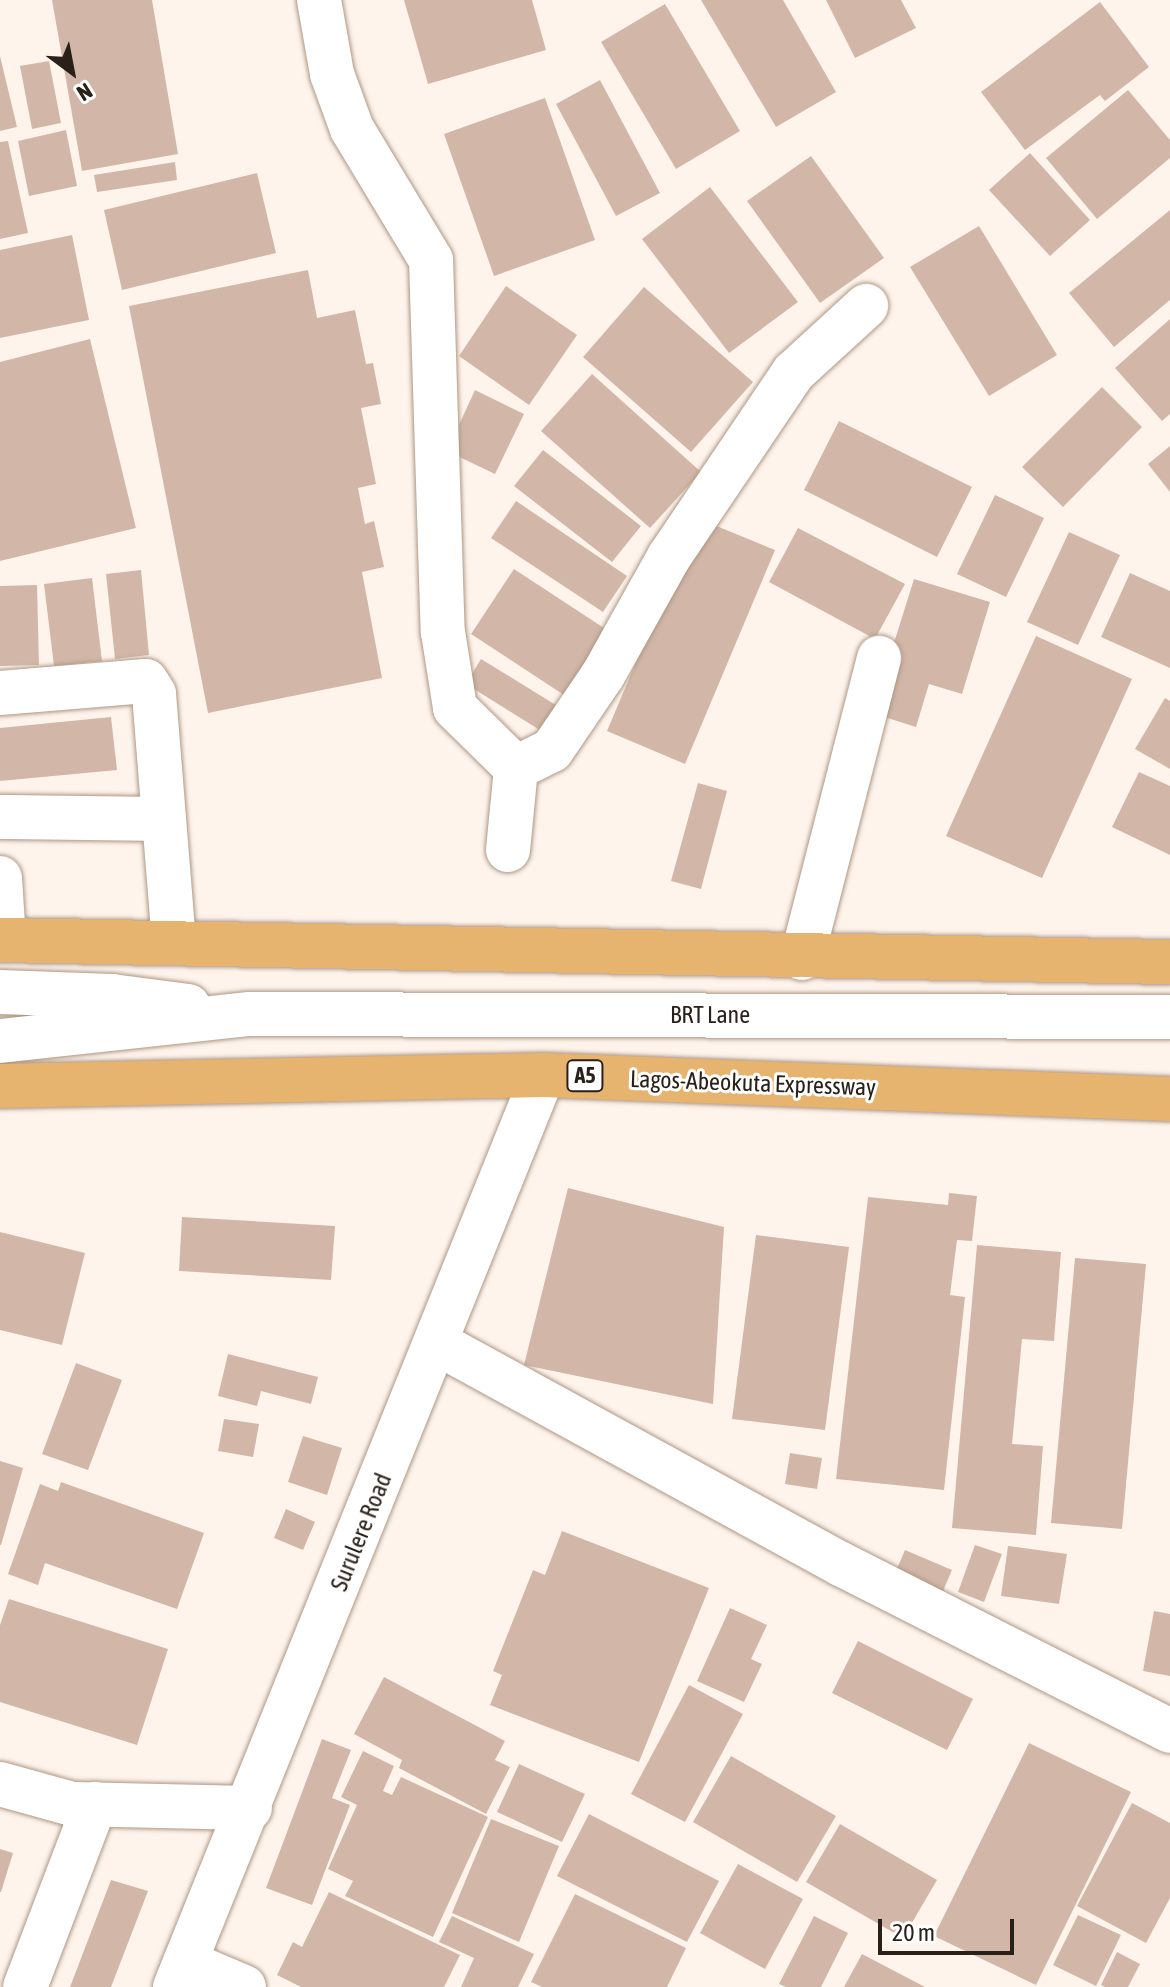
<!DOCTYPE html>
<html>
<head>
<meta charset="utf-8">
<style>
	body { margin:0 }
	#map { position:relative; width:1170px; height:1987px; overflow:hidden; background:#fef4ec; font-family:"Asap Condensed",sans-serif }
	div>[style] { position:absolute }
	.building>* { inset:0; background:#d2b7a8 }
	.roads { filter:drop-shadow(0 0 2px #ae9785) drop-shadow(0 0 2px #ae9785) }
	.minor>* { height:44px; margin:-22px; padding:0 22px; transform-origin:22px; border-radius:22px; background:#fff }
	.highway>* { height:44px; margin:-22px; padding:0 22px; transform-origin:22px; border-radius:22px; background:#e6b46e }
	span { translate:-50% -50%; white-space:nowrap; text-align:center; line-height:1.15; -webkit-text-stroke:6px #fff; paint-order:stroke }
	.shield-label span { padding:2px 6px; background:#fff; border:2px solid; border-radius:6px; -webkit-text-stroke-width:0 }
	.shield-label { font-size:22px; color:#292119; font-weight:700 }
	.street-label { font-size:24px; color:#292119 }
	.north { position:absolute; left:32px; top:32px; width:80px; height:80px; -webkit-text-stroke:6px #fff; paint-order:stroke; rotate:148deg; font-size:22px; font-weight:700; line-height:32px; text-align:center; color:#292119 }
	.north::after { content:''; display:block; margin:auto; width:28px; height:36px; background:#292119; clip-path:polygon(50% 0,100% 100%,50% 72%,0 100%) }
	.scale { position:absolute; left:878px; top:1919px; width:136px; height:36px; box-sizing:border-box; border:4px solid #292119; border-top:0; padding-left:10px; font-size:24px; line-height:28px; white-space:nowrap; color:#292119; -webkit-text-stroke:6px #fff; paint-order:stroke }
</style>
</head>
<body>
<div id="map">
	<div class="building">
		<div style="clip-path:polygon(52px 0,152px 0,178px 154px,82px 171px)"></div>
		<div style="clip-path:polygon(404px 0,532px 0,546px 50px,428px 84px)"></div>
		<div style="clip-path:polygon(701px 0,783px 0,836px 92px,776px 127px)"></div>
		<div style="clip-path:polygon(826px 0,901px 0,916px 28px,855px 58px)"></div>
		<div style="clip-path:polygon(1100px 2px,1149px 67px,1105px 101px,1100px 95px,1025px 150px,981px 92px)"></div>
		<div style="clip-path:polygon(665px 4px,740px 131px,676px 169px,601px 42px)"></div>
		<div style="clip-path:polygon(0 56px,17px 127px,0 131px)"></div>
		<div style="clip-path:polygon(49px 61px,61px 123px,32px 129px,20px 66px)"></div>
		<div style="clip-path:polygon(600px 80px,660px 193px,616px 216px,556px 104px)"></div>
		<div style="clip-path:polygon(1128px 90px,1170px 140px,1170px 158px,1097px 219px,1046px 158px)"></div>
		<div style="clip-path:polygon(545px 98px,595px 240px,494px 276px,444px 134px)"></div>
		<div style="clip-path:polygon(66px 130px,77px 186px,29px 196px,18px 141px)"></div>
		<div style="clip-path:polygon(8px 141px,28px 233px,0 239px,0 142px)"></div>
		<div style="clip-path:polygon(1030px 153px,1090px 220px,1050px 256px,989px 190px)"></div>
		<div style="clip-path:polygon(811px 156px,884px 258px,820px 303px,747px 201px)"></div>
		<div style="clip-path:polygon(175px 162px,177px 180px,97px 192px,94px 175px)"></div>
		<div style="clip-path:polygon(257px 173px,276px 253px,122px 290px,104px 210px)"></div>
		<div style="clip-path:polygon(710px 187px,798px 302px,729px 353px,642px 239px)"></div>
		<div style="clip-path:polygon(1170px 210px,1170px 300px,1114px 347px,1069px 293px)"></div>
		<div style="clip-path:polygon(979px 226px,1057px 355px,989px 396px,910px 267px)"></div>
		<div style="clip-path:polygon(72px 235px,89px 320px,0 338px,0 250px)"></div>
		<div style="clip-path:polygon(308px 270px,317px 318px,355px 310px,366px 364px,373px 363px,381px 404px,361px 408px,376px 484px,358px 488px,365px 524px,374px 521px,384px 567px,362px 572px,382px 678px,208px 713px,129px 306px)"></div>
		<div style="clip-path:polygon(506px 286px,577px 335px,529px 405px,459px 356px)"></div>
		<div style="clip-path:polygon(644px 287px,753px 382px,691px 452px,583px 357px)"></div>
		<div style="clip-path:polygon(1170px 319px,1170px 414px,1162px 421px,1115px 368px)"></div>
		<div style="clip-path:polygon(90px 339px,136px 528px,0 561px,0 362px)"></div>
		<div style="clip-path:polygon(592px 374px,701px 472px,650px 528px,541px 431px)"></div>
		<div style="clip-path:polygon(1102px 387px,1142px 427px,1063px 507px,1022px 467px)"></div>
		<div style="clip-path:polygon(475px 390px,524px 414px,495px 474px,447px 451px)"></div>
		<div style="clip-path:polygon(839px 421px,972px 487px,937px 557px,804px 490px)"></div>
		<div style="clip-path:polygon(1170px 446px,1170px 492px,1148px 464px)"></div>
		<div style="clip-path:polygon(543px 450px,641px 526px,612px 562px,514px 486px)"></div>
		<div style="clip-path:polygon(995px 495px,1044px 518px,1006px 597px,957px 574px)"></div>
		<div style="clip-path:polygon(516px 501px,627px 576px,603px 612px,491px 538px)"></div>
		<div style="clip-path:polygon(697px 518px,775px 550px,685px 764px,607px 731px)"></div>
		<div style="clip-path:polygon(798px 528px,905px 584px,875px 639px,769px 582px)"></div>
		<div style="clip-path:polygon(1069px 532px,1120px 555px,1078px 645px,1027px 622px)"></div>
		<div style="clip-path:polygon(514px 569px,607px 630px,564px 695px,471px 634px)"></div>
		<div style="clip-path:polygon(141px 570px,149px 655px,115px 659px,106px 574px)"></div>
		<div style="clip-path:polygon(1130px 573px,1170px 591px,1170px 668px,1101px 637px)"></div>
		<div style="clip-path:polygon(92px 578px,102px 661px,54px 666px,44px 584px)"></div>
		<div style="clip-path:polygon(914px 579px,990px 602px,962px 694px,929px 684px,916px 727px,872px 713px)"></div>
		<div style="clip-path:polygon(37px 585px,39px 665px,0 666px,0 586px)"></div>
		<div style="clip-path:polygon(1036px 636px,1132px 679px,1042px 878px,946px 836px)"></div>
		<div style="clip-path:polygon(481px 659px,559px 707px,543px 732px,466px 684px)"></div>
		<div style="clip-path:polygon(1165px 698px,1170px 701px,1170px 769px,1135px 749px)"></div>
		<div style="clip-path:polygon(111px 717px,117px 770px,0 781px,0 728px)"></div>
		<div style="clip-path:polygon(1139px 772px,1170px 786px,1170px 855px,1112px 827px)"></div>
		<div style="clip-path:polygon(698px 783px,727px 791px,701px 889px,671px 881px)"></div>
		<div style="clip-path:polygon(568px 1188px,724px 1227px,713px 1404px,524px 1365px)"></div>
		<div style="clip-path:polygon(949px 1193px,977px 1196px,972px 1241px,957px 1240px,950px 1295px,965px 1297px,944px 1490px,836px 1479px,868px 1197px,948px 1205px)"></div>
		<div style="clip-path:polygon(182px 1217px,335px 1226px,331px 1280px,179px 1271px)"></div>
		<div style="clip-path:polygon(0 1232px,85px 1253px,62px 1345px,0 1330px)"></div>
		<div style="clip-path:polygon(756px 1235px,849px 1247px,825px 1430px,732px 1419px)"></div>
		<div style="clip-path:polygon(977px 1245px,1061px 1252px,1054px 1341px,1022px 1339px,1012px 1444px,1043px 1446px,1036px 1535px,952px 1528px)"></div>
		<div style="clip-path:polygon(1075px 1258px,1146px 1264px,1122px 1529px,1051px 1523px)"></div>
		<div style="clip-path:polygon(228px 1354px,318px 1377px,311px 1404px,261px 1391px,257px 1406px,218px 1396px)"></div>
		<div style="clip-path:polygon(76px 1363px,122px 1380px,88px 1470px,42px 1454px)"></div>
		<div style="clip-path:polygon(224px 1419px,259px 1424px,253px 1457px,218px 1451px)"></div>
		<div style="clip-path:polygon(303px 1436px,342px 1448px,327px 1495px,288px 1482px)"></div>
		<div style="clip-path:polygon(790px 1453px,822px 1458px,817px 1489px,785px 1484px)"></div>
		<div style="clip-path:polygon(0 1461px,23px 1468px,1px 1545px,0 1545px)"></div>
		<div style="clip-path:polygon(61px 1482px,204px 1533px,177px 1609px,45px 1563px,38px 1585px,8px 1574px,40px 1484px,58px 1491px)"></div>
		<div style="clip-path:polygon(286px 1509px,315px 1522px,303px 1550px,274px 1538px)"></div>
		<div style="clip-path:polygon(562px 1531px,709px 1588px,639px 1762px,490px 1705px,502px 1675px,493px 1671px,533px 1570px,545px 1575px)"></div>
		<div style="clip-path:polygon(975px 1545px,1002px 1554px,984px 1602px,958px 1592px)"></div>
		<div style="clip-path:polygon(1008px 1546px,1067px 1554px,1059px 1604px,1001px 1596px)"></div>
		<div style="clip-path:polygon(905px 1550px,952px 1570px,940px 1598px,893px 1578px)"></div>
		<div style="clip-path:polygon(9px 1599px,168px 1649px,137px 1745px,0 1702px,0 1625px)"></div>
		<div style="clip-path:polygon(730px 1608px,767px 1625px,751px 1659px,762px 1664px,744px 1702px,697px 1681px)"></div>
		<div style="clip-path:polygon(1154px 1611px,1170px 1614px,1170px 1676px,1143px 1671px)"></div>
		<div style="clip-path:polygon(858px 1641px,973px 1699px,947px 1750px,832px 1693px)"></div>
		<div style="clip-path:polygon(384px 1677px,505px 1741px,495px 1760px,510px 1767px,486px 1814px,399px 1768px,402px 1760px,354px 1734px)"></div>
		<div style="clip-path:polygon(689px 1685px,743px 1714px,685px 1822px,631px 1794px)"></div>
		<div style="clip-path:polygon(322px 1739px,351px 1750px,332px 1798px,350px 1805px,312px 1905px,266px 1888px)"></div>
		<div style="clip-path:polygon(1029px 1743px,1131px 1792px,1036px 1985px,934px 1936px)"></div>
		<div style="clip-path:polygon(363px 1751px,394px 1766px,383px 1791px,392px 1795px,401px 1777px,488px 1817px,433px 1937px,345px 1896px,353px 1881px,328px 1869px,357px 1805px,341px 1797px)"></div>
		<div style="clip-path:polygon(731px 1756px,836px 1816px,797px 1882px,693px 1822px)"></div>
		<div style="clip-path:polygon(519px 1764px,585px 1794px,562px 1842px,497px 1812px)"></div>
		<div style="clip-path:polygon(1132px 1803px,1170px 1823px,1170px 1898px,1146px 1943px,1077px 1906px)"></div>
		<div style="clip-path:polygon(589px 1814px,719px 1881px,687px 1942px,557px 1876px)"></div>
		<div style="clip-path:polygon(491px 1819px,559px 1846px,519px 1942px,452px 1913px)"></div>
		<div style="clip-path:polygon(840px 1824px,937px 1880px,903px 1938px,806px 1882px)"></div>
		<div style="clip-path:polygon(0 1849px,13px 1853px,1px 1892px,0 1892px)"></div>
		<div style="clip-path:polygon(738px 1864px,803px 1899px,765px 1969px,700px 1933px)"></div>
		<div style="clip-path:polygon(111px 1880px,148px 1891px,111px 1987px,70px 1987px)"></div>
		<div style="clip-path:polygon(329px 1892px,460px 1955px,444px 1987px,301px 1987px,277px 1975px,293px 1942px,302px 1947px)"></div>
		<div style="clip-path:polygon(575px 1894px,686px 1948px,667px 1987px,542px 1987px,531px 1982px)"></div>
		<div style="clip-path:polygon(1078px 1915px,1121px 1935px,1096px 1986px,1053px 1965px)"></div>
		<div style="clip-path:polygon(452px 1916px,534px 1954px,518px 1987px,461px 1987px,474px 1958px,439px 1942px)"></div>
		<div style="clip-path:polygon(814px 1916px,848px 1933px,821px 1987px,786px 1987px,779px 1984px)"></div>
		<div style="clip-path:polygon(1117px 1952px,1140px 1964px,1128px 1987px,1105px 1987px,1101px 1985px)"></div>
		<div style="clip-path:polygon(862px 1954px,925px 1987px,844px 1987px)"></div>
	</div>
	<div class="roads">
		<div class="minor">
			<div style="left:319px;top:0;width:75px;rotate:80deg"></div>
			<div style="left:332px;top:74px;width:59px;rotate:70deg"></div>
			<div style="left:352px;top:129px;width:153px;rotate:58.9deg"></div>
			<div style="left:431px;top:260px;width:372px;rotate:88.2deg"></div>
			<div style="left:443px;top:632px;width:77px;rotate:81deg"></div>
			<div style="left:455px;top:708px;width:86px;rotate:44.5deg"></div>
			<div style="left:0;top:693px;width:146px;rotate:-4.7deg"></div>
			<div style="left:146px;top:681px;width:15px;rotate:58deg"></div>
			<div style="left:154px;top:694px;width:248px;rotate:85.4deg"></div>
			<div style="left:516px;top:768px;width:40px;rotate:-26.6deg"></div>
			<div style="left:552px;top:750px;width:91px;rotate:-55.8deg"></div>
			<div style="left:603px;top:675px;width:135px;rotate:-60.8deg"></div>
			<div style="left:669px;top:557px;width:223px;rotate:-56deg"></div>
			<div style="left:794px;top:372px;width:98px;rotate:-42.5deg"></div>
			<div style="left:0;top:817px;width:161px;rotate:0.7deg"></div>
			<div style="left:508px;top:850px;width:82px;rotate:-84.4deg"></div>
			<div style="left:0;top:878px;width:62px;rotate:86.3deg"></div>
			<div style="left:802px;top:958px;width:310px;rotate:-75.6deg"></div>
			<div style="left:0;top:992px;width:112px;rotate:2deg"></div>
			<div style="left:112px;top:996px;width:77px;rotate:7.5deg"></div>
			<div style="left:0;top:1041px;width:251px;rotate:-6.2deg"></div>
			<div style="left:250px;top:1014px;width:920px;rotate:0.19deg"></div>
			<div style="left:437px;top:1343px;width:460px;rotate:28.7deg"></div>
			<div style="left:841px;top:1564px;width:369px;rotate:26.9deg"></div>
			<div style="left:0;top:1784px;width:75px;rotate:15.5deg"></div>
			<div style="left:72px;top:1804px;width:178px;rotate:1.3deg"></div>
			<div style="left:185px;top:1962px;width:64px;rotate:23deg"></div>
			<div style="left:25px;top:1987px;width:196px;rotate:-69.1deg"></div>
			<div style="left:175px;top:1987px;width:983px;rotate:-68.03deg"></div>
		</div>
		<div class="highway">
			<div style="left:0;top:940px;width:1170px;rotate:1.08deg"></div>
			<div style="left:0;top:1086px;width:543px;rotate:-1.16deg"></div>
			<div style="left:543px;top:1075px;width:627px;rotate:2.19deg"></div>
		</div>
	</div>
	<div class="shield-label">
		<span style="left:585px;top:1076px">A5</span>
	</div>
	<div class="street-label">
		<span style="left:710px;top:1015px">BRT Lane</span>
		<span style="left:753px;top:1083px;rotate:2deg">Lagos-Abeokuta Expressway</span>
		<span style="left:361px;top:1532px;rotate:-68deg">Surulere Road</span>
	</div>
	<div class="north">N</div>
	<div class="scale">20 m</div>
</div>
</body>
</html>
